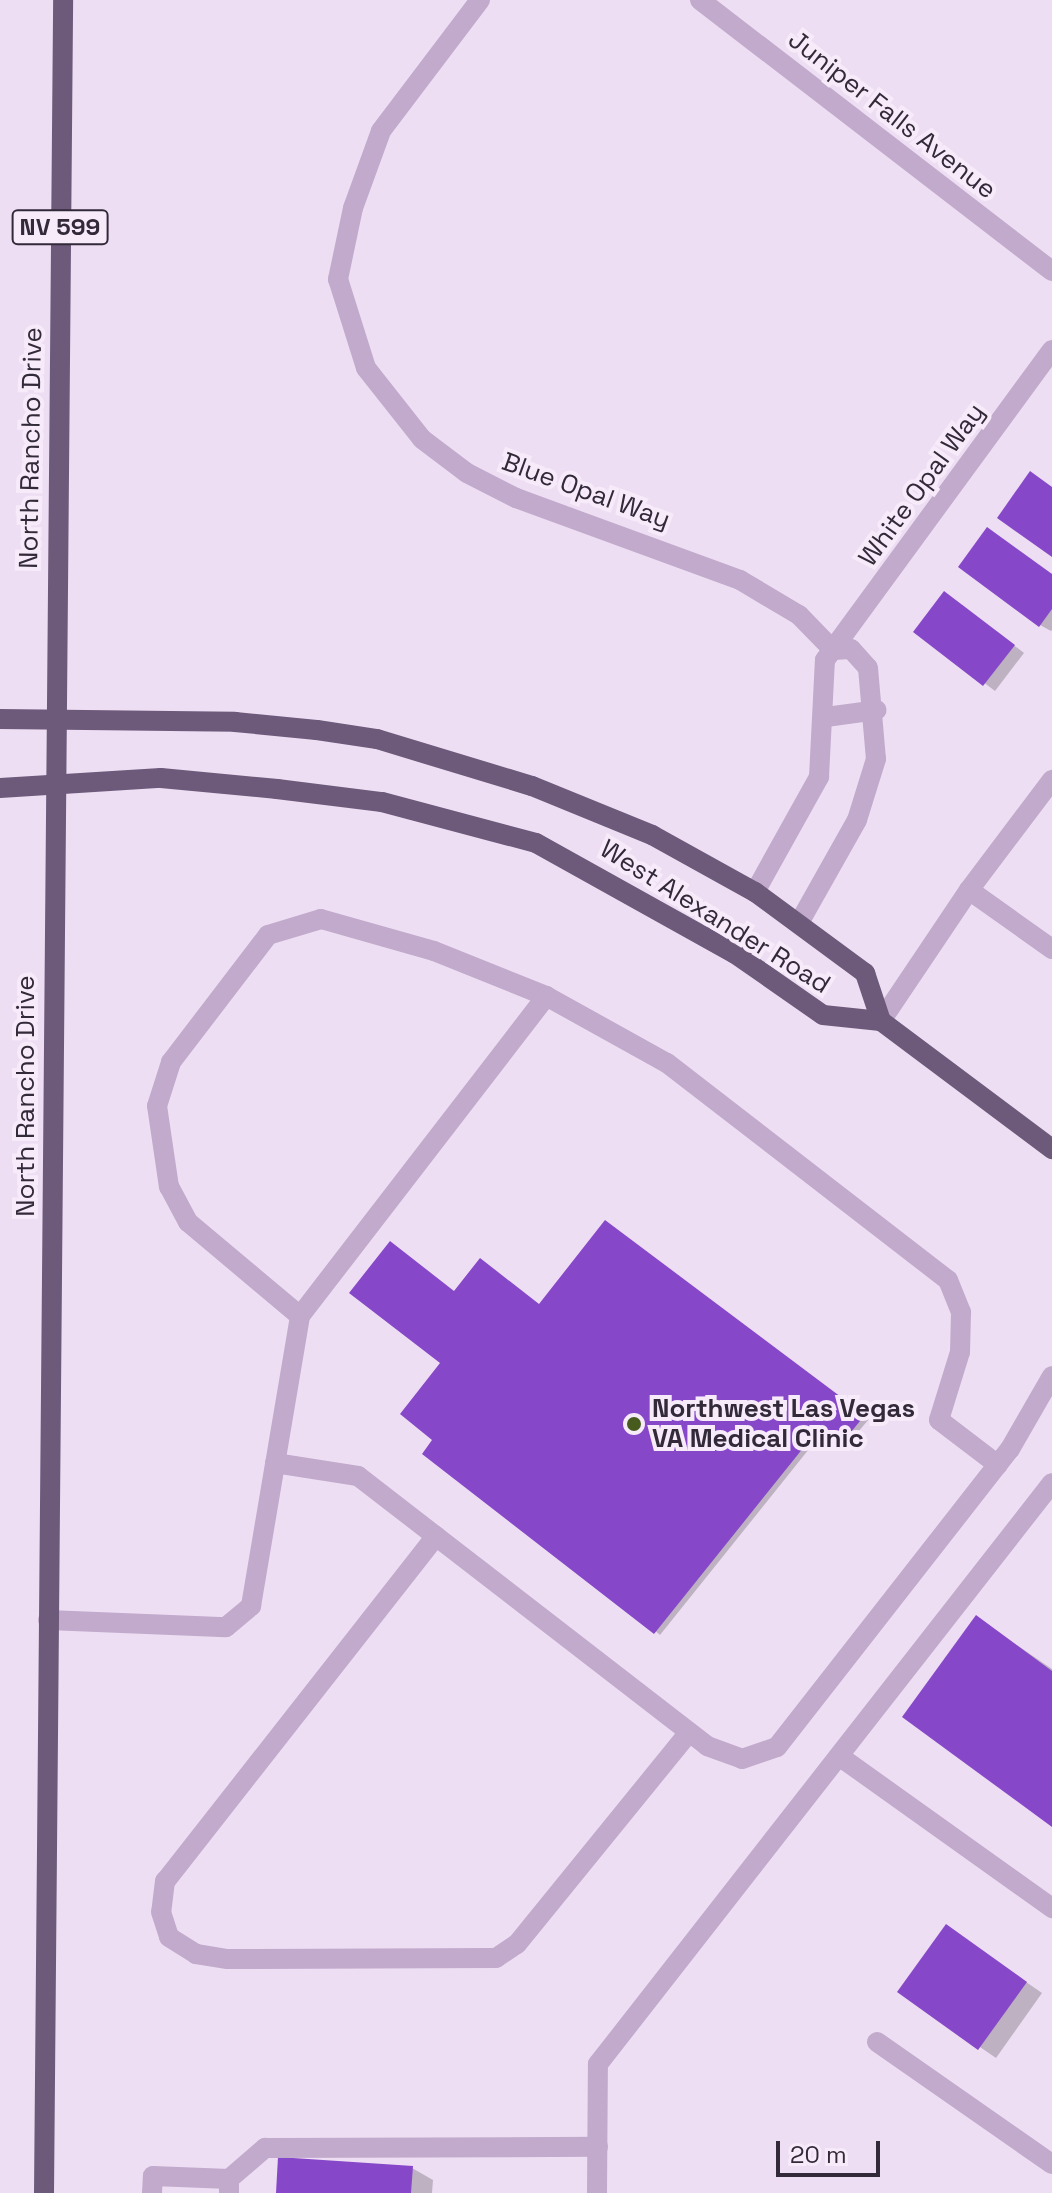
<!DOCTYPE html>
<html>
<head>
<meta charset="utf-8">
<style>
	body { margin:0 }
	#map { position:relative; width:1052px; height:2193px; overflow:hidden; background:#eedef3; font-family:"Space Grotesk",sans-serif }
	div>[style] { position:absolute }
	.shadow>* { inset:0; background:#0003 }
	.building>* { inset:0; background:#8648c8 }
	.minor>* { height:20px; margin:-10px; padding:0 10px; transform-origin:10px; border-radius:10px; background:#c1aacc }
	.major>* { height:20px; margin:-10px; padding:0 10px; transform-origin:10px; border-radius:10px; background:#6d5a7b }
	.dots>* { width:22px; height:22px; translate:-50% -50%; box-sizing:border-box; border:4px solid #f7ebfa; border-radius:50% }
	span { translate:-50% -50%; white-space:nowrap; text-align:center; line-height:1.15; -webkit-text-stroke:8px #f7ebfa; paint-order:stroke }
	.shield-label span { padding:2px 6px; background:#f7ebfa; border:2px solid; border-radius:6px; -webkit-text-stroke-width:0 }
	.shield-label { font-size:24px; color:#322939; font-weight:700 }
	.street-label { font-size:26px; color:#322939 }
	.poi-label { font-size:26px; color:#322939; font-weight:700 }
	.left { translate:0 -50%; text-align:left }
	.scale { position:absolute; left:776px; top:2141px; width:104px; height:36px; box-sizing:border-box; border:4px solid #322939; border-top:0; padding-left:10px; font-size:24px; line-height:28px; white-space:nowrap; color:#322939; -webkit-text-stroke:6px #f7ebfa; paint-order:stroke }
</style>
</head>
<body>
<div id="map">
	<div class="shadow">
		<div style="clip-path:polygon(1052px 575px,1052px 630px,1051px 631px,1040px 625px)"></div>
		<div style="clip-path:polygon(955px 600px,1024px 653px,995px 691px,916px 631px)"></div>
		<div style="clip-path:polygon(610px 1225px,869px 1419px,843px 1450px,821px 1434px,660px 1635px,435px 1440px,455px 1293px,540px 1306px)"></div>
		<div style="clip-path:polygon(977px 1618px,1052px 1669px,1052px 1825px)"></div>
		<div style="clip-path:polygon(947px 1927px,1042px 1993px,996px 2058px,900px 1992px)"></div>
		<div style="clip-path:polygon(412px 2168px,433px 2180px,432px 2193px,278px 2193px)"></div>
	</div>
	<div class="building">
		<div style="clip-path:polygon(1030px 471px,1052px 487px,1052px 557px,997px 518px)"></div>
		<div style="clip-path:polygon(987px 527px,1052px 574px,1052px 609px,1039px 627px,958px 567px)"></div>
		<div style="clip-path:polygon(944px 591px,1015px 645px,983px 686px,913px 632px)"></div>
		<div style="clip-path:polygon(605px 1220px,865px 1415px,837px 1449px,816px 1432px,654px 1634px,422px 1454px,432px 1440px,400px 1414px,440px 1363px,349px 1293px,390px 1241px,454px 1291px,480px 1258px,539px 1304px)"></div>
		<div style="clip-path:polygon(976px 1615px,1052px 1671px,1052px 1827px,902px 1717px)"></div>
		<div style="clip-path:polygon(946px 1924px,1027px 1982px,978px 2050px,897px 1992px)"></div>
		<div style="clip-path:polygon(278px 2157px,413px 2166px,411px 2193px,276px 2193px)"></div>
	</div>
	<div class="minor">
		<div style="left:480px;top:0;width:164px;rotate:127.1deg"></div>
		<div style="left:381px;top:131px;width:82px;rotate:110deg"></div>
		<div style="left:353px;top:208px;width:73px;rotate:101.9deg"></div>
		<div style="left:338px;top:279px;width:93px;rotate:72.5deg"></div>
		<div style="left:366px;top:368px;width:90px;rotate:51.7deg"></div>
		<div style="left:422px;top:439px;width:56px;rotate:37.1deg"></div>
		<div style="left:467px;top:473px;width:55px;rotate:27deg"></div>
		<div style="left:516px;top:498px;width:239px;rotate:20.1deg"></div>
		<div style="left:740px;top:580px;width:69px;rotate:30.7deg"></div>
		<div style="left:799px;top:615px;width:49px;rotate:45.8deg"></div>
		<div style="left:833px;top:650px;width:18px;rotate:-3deg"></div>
		<div style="left:851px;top:649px;width:25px;rotate:48deg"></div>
		<div style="left:868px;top:668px;width:91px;rotate:85deg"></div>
		<div style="left:876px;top:759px;width:64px;rotate:107.3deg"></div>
		<div style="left:857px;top:820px;width:118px;rotate:119.4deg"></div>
		<div style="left:700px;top:0;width:444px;rotate:37.6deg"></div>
		<div style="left:826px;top:717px;width:51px;rotate:-7.8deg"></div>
		<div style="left:969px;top:890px;width:138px;rotate:-53deg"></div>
		<div style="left:755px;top:892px;width:132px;rotate:-60.9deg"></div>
		<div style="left:819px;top:777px;width:117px;rotate:-87.1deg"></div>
		<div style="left:825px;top:660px;width:384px;rotate:-53.8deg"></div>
		<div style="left:881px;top:1021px;width:158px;rotate:-56.1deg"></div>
		<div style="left:969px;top:890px;width:102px;rotate:35.4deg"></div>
		<div style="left:300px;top:1316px;width:146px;rotate:-140deg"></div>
		<div style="left:188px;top:1222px;width:40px;rotate:-118deg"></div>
		<div style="left:169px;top:1187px;width:82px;rotate:-98.4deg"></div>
		<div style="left:157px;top:1106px;width:46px;rotate:-72.3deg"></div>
		<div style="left:171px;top:1062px;width:160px;rotate:-52.6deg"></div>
		<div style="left:268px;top:935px;width:55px;rotate:-16.8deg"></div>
		<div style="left:321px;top:919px;width:117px;rotate:15.8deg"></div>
		<div style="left:434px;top:951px;width:121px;rotate:21.9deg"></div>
		<div style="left:275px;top:1463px;width:84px;rotate:8.9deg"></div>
		<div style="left:358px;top:1476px;width:441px;rotate:37.7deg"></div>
		<div style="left:707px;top:1746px;width:37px;rotate:20deg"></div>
		<div style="left:742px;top:1759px;width:37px;rotate:-19deg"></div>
		<div style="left:777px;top:1747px;width:378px;rotate:-52deg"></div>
		<div style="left:1010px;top:1449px;width:84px;rotate:-60.1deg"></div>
		<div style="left:436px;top:1536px;width:439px;rotate:128.1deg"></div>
		<div style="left:165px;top:1881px;width:31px;rotate:97deg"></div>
		<div style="left:161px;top:1912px;width:26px;rotate:72deg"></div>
		<div style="left:169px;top:1937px;width:32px;rotate:32deg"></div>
		<div style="left:196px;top:1954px;width:32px;rotate:9deg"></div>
		<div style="left:228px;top:1959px;width:268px;rotate:-0.2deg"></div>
		<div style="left:496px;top:1958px;width:25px;rotate:-34deg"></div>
		<div style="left:517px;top:1944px;width:273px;rotate:-50.9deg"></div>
		<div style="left:48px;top:1620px;width:178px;rotate:2.3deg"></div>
		<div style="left:226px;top:1627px;width:33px;rotate:-40deg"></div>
		<div style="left:251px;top:1606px;width:294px;rotate:-80.4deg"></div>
		<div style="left:300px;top:1316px;width:404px;rotate:-52.4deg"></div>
		<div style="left:546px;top:996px;width:138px;rotate:29deg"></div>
		<div style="left:667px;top:1063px;width:355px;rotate:37.7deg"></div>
		<div style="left:948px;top:1280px;width:35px;rotate:68deg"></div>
		<div style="left:961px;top:1312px;width:40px;rotate:91.4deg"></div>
		<div style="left:960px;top:1352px;width:71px;rotate:107.2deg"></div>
		<div style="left:939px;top:1420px;width:74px;rotate:37.3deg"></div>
		<div style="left:839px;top:1756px;width:262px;rotate:35.5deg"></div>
		<div style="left:877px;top:2042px;width:213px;rotate:34.9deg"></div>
		<div style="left:229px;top:2179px;width:48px;rotate:-40.7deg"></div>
		<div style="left:265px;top:2148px;width:333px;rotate:-0.2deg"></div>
		<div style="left:152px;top:2193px;width:17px;rotate:-87deg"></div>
		<div style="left:153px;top:2176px;width:76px;rotate:2.3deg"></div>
		<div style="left:229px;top:2179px;width:14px;rotate:90deg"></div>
		<div style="left:597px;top:2193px;width:129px;rotate:-89.6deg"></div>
		<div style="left:598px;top:2064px;width:737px;rotate:-52deg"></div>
	</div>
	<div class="major">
		<div style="left:0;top:719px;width:235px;rotate:0.7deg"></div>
		<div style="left:235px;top:722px;width:82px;rotate:5.6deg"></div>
		<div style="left:317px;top:730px;width:61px;rotate:8.5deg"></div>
		<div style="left:377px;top:739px;width:162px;rotate:16.9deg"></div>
		<div style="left:532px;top:786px;width:130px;rotate:22.2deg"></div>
		<div style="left:652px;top:835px;width:118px;rotate:29deg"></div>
		<div style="left:755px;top:892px;width:137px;rotate:36.4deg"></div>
		<div style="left:865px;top:973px;width:51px;rotate:71.6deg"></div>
		<div style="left:0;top:788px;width:161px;rotate:-3.6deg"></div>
		<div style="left:161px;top:778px;width:117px;rotate:5.4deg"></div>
		<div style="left:277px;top:789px;width:106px;rotate:7.1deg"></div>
		<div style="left:382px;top:802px;width:159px;rotate:14.9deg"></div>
		<div style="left:536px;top:843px;width:227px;rotate:29.1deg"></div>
		<div style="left:734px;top:953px;width:108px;rotate:34.9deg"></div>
		<div style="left:823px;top:1015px;width:58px;rotate:5.9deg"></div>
		<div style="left:881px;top:1021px;width:214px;rotate:36.8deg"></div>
		<div style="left:44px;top:2193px;width:2193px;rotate:-89.5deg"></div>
	</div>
	<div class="dots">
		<div style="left:634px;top:1424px;background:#485b1e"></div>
	</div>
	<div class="shield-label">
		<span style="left:60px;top:227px">NV 599</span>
	</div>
	<div class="street-label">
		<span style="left:892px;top:115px;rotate:38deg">Juniper Falls Avenue</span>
		<span style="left:31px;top:448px;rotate:-89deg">North Rancho Drive</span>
		<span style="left:922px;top:485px;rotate:-54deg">White Opal Way</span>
		<span style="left:586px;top:491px;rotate:20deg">Blue Opal Way</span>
		<span style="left:715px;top:917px;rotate:32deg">West Alexander Road</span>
		<span style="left:26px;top:1096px;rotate:-90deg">North Rancho Drive</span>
	</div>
	<div class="poi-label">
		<span class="left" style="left:652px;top:1424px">Northwest Las Vegas<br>VA Medical Clinic</span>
	</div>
	<div class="scale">20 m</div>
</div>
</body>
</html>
